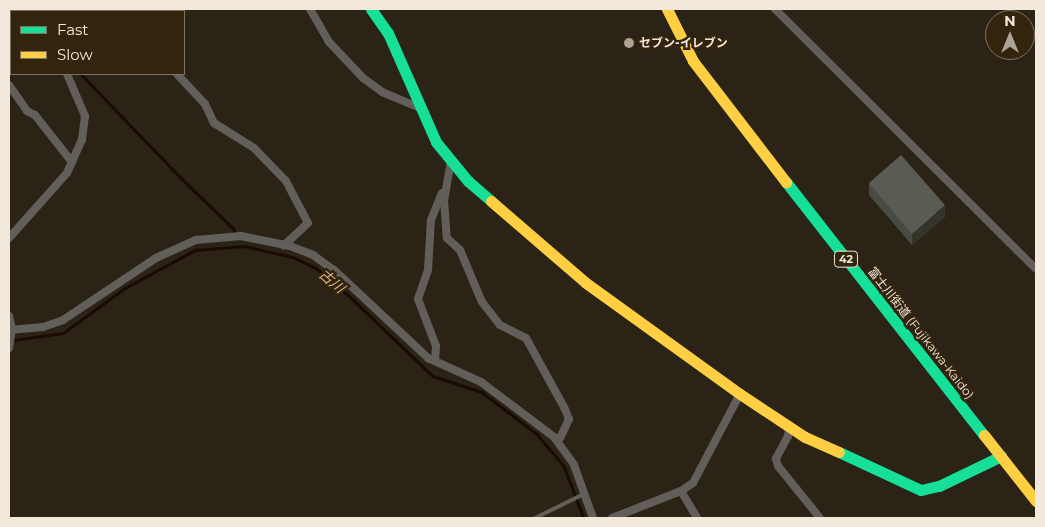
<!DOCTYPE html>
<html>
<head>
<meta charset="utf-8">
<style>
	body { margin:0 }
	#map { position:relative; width:1045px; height:527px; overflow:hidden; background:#2b2316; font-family:Montserrat,"Noto Sans JP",sans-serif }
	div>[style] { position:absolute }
	.stream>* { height:2.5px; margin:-1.25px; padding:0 1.25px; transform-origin:1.25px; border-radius:1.25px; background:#1a0b02 }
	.lane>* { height:4px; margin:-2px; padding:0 2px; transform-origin:2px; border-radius:2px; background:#625e59 }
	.street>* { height:8px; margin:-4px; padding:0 4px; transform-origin:4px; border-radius:4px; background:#625e59 }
	.fast>* { height:11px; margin:-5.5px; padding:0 5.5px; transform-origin:5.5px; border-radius:5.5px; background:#16e098 }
	.slow>* { height:11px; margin:-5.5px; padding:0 5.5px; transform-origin:5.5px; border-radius:5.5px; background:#ffcf43 }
	.wall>* { inset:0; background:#484b43 }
	.shaded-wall>* { inset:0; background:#35342a }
	.building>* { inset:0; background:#5a5c54 }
	.dots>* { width:14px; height:14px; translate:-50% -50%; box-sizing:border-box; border:2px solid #33240e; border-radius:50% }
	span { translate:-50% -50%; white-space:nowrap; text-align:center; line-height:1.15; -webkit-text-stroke:5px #33240e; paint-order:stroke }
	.shield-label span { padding:1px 4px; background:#33240e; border:1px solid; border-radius:4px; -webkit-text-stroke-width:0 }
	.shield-label { font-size:11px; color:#f2e8db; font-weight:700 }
	.poi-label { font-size:12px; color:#f2e8db; font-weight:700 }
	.left { translate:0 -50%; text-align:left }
	.street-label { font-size:12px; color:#f2e8db }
	.water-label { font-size:14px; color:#ddb988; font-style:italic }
	.frame { position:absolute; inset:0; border:10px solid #f2e8db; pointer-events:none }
	.legend { position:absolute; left:10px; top:10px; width:175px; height:65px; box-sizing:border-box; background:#33240e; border:1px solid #7f7260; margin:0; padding:6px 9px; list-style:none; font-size:15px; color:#f2e8db }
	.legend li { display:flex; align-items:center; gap:10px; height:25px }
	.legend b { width:25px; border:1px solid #7f7260 }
	.north { position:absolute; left:985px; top:10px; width:50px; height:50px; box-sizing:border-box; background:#33240e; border:1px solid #7f7260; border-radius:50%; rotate:0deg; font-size:14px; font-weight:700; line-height:20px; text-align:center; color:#f2e8db }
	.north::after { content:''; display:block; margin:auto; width:18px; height:22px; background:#aca396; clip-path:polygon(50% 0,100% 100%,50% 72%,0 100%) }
</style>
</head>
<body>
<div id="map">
	<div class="stream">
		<div style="left:26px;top:9px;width:4px;rotate:27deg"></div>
		<div style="left:81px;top:74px;width:144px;rotate:46.1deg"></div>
		<div style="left:181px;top:178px;width:74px;rotate:43.9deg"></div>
		<div style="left:234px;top:229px;width:5px;rotate:90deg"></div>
		<div style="left:13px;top:340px;width:50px;rotate:-8deg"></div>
		<div style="left:63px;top:333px;width:77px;rotate:-36deg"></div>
		<div style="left:125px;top:288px;width:80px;rotate:-28.5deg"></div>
		<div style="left:195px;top:250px;width:49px;rotate:-4.7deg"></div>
		<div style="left:244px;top:246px;width:50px;rotate:12.7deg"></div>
		<div style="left:293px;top:257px;width:25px;rotate:26deg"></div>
		<div style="left:316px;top:268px;width:38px;rotate:40deg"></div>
		<div style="left:345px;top:292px;width:122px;rotate:43.7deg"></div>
		<div style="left:433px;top:376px;width:52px;rotate:18.1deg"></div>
		<div style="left:482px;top:392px;width:69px;rotate:37.4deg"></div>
		<div style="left:537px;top:434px;width:42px;rotate:49.8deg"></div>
		<div style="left:564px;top:466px;width:56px;rotate:69deg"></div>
	</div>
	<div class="lane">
		<div style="left:535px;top:518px;width:55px;rotate:-26.1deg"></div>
	</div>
	<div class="street">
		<div style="left:132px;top:9px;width:3px;rotate:45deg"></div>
		<div style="left:310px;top:9px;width:38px;rotate:60deg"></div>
		<div style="left:329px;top:42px;width:50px;rotate:46.6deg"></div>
		<div style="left:363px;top:78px;width:24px;rotate:36deg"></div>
		<div style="left:382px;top:92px;width:41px;rotate:22.8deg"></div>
		<div style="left:775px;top:9px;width:368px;rotate:44.9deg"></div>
		<div style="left:73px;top:11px;width:3px;rotate:-45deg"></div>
		<div style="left:177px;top:74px;width:41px;rotate:47deg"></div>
		<div style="left:205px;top:104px;width:21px;rotate:65deg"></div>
		<div style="left:214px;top:123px;width:47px;rotate:32deg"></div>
		<div style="left:254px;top:148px;width:46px;rotate:45.9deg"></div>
		<div style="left:286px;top:181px;width:47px;rotate:62.4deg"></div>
		<div style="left:308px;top:223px;width:33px;rotate:137deg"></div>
		<div style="left:9px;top:85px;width:32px;rotate:55deg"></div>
		<div style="left:27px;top:111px;width:9px;rotate:27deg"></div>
		<div style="left:35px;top:115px;width:60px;rotate:51.8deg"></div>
		<div style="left:451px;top:161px;width:39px;rotate:100deg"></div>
		<div style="left:444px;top:199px;width:39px;rotate:86deg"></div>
		<div style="left:447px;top:238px;width:18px;rotate:43deg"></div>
		<div style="left:460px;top:250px;width:56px;rotate:67.1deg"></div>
		<div style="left:482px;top:302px;width:29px;rotate:52deg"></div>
		<div style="left:500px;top:325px;width:29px;rotate:27deg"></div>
		<div style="left:526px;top:338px;width:79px;rotate:61.2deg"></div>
		<div style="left:564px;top:407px;width:13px;rotate:67deg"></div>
		<div style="left:569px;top:419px;width:21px;rotate:115deg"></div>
		<div style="left:9px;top:238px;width:87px;rotate:-48.3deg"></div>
		<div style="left:67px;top:173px;width:36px;rotate:-66deg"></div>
		<div style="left:82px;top:140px;width:24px;rotate:-83deg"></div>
		<div style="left:85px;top:116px;width:46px;rotate:-113.2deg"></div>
		<div style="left:9px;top:316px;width:13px;rotate:77deg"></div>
		<div style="left:12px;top:329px;width:19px;rotate:99deg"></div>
		<div style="left:9px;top:330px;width:34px;rotate:-5deg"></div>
		<div style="left:43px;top:327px;width:21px;rotate:-19deg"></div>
		<div style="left:63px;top:320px;width:112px;rotate:-33.7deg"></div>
		<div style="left:156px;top:258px;width:44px;rotate:-24.2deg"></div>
		<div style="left:196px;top:240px;width:45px;rotate:-5.1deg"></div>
		<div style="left:241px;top:236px;width:50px;rotate:11.5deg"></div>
		<div style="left:290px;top:246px;width:25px;rotate:21deg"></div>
		<div style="left:313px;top:255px;width:26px;rotate:36deg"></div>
		<div style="left:334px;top:270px;width:129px;rotate:43.1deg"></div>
		<div style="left:428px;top:358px;width:58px;rotate:24.4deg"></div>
		<div style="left:481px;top:382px;width:91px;rotate:37deg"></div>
		<div style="left:554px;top:437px;width:34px;rotate:54deg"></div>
		<div style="left:574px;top:465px;width:56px;rotate:70.3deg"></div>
		<div style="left:435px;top:361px;width:15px;rotate:-86deg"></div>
		<div style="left:436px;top:346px;width:50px;rotate:-111deg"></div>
		<div style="left:418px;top:299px;width:31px;rotate:-71deg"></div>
		<div style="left:428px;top:270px;width:50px;rotate:-86.6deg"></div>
		<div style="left:431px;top:220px;width:29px;rotate:-68deg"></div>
		<div style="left:789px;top:428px;width:8px;rotate:97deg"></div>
		<div style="left:788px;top:436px;width:26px;rotate:118deg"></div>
		<div style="left:776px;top:459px;width:7px;rotate:74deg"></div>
		<div style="left:778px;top:466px;width:67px;rotate:51.1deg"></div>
		<div style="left:681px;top:491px;width:31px;rotate:59deg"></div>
		<div style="left:612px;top:518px;width:74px;rotate:-21.4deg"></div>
		<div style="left:681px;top:491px;width:14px;rotate:-34deg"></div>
		<div style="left:693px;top:483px;width:101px;rotate:-62.2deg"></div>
	</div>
	<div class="fast">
		<div style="left:371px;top:9px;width:29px;rotate:55deg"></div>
		<div style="left:388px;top:33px;width:119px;rotate:66.2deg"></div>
		<div style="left:436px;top:142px;width:50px;rotate:50.6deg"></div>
		<div style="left:468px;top:181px;width:30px;rotate:41deg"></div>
		<div style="left:786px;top:182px;width:321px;rotate:52deg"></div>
		<div style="left:839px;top:452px;width:90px;rotate:24.9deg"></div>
		<div style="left:921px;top:490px;width:18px;rotate:-13deg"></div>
		<div style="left:939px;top:486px;width:69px;rotate:-25.8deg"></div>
	</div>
	<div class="slow">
		<div style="left:667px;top:9px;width:58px;rotate:63.4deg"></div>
		<div style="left:693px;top:61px;width:153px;rotate:52.5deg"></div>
		<div style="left:491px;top:201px;width:125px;rotate:40.8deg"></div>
		<div style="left:586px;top:283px;width:190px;rotate:35.8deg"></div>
		<div style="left:740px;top:394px;width:78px;rotate:33.5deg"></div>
		<div style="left:805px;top:437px;width:37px;rotate:24deg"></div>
		<div style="left:984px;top:435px;width:84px;rotate:51.8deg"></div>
	</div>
	<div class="wall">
		<div style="clip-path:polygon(869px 183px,945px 217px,912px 245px,869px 195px)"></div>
	</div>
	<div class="shaded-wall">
		<div style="clip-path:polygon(945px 205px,945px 217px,912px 245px,912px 234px)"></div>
	</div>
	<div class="building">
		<div style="clip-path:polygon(901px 155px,945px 205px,912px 234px,869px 183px)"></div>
	</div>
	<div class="dots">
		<div style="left:629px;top:43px;background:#aca396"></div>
	</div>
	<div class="shield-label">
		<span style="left:846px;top:259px">42</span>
	</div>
	<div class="poi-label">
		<span class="left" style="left:639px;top:43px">セブン-イレブン</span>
	</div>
	<div class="street-label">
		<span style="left:921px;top:333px;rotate:52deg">富士川街道 (Fujikawa-Kaido)</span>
	</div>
	<div class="water-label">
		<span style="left:332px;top:281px;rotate:40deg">古川</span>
	</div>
	<div class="frame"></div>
	<ul class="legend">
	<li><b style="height:6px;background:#16e098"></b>Fast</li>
	<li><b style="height:6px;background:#ffcf43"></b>Slow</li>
	</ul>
	<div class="north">N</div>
</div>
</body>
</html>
